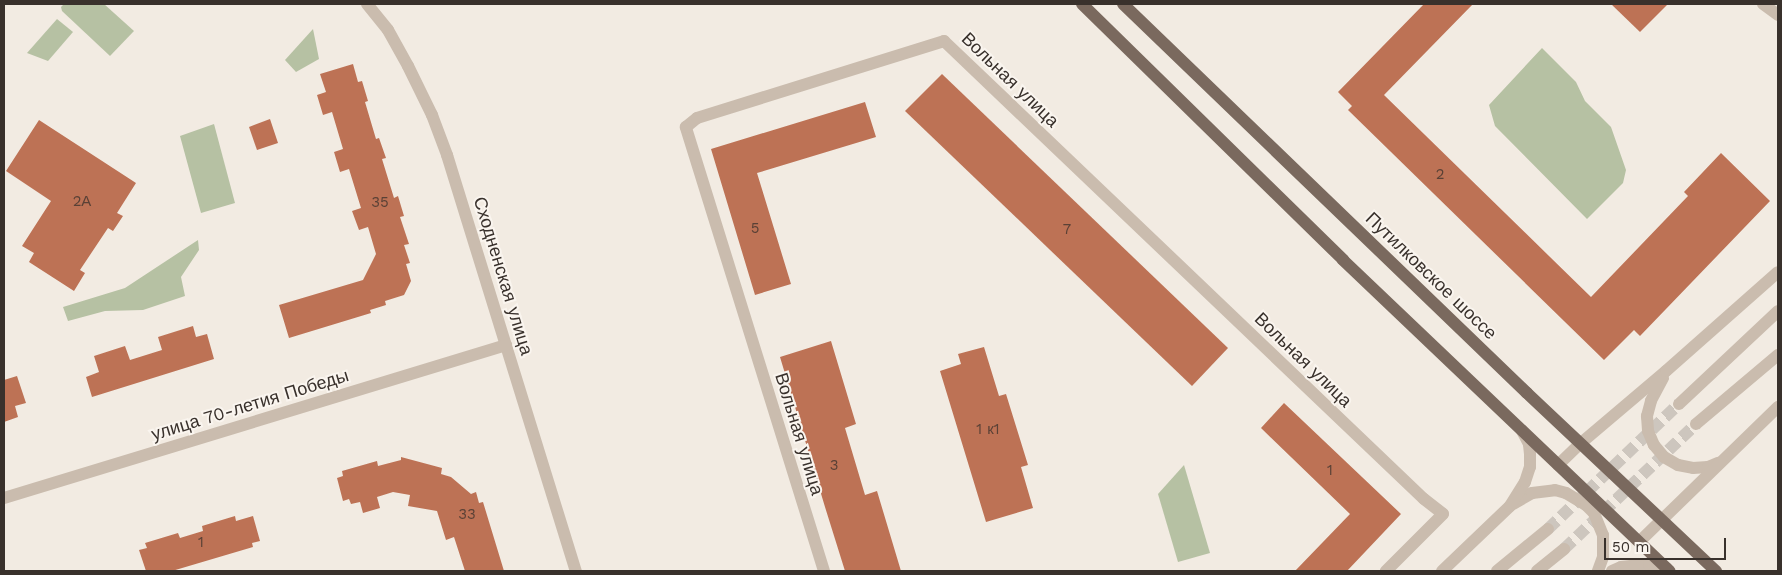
<!DOCTYPE html>
<html>
<head>
<meta charset="utf-8">
<style>
	body { margin:0 }
	#map { position:relative; width:1782px; height:575px; overflow:hidden; background:#f2ebe2; font-family:"Work Sans",sans-serif }
	div>[style] { position:absolute }
	.green>* { inset:0; background:#b6c1a3 }
	.building>* { inset:0; background:#bd7255 }
	.minor-tunnel>* { height:12px; margin-top:-6px; transform-origin:0; background:repeating-linear-gradient(90deg,#cdc6be 0 12px,transparent 0 18px) }
	.minor>* { height:12px; margin:-6px; padding:0 6px; transform-origin:6px; border-radius:6px; background:#cabcae }
	.major>* { height:12px; margin:-6px; padding:0 6px; transform-origin:6px; border-radius:6px; background:#7a695e }
	span { translate:-50% -50%; white-space:nowrap; text-align:center; line-height:1.15; -webkit-text-stroke:4px #faf5ef; paint-order:stroke }
	.number-label { font-size:15px; color:#5a4136 }
	.number-label span { -webkit-text-stroke-width:0 }
	.street-label { font-size:18px; color:#39312c }
	.frame { position:absolute; inset:0; border:5px solid #39312c; pointer-events:none }
	.scale { position:absolute; left:1604px; top:538px; width:122px; height:22px; box-sizing:border-box; border:2px solid #39312c; border-top:0; padding-left:6px; font-size:15px; line-height:18px; white-space:nowrap; color:#39312c; -webkit-text-stroke:4px #faf5ef; paint-order:stroke }
</style>
</head>
<body>
<div id="map">
	<div class="green">
		<div style="clip-path:polygon(64px 4px,104px 4px,134px 31px,110px 56px,62px 11px,61px 7px)"></div>
		<div style="clip-path:polygon(57px 19px,73px 32px,48px 61px,27px 53px)"></div>
		<div style="clip-path:polygon(313px 29px,319px 59px,296px 72px,285px 60px)"></div>
		<div style="clip-path:polygon(1542px 48px,1576px 82px,1585px 101px,1611px 127px,1626px 170px,1623px 183px,1587px 219px,1495px 126px,1489px 105px)"></div>
		<div style="clip-path:polygon(214px 124px,235px 203px,201px 213px,180px 136px)"></div>
		<div style="clip-path:polygon(198px 240px,199px 250px,181px 277px,185px 296px,143px 310px,105px 311px,68px 321px,63px 307px,125px 288px)"></div>
		<div style="clip-path:polygon(1184px 465px,1210px 553px,1178px 562px,1158px 494px)"></div>
	</div>
	<div class="building">
		<div style="clip-path:polygon(1424px 4px,1473px 4px,1384px 95px,1591px 297px,1688px 196px,1684px 192px,1721px 153px,1770px 201px,1640px 336px,1634px 330px,1604px 360px,1348px 110px,1352px 106px,1338px 92px)"></div>
		<div style="clip-path:polygon(1611px 4px,1668px 4px,1640px 32px)"></div>
		<div style="clip-path:polygon(353px 64px,358px 82px,362px 81px,368px 101px,365px 102px,376px 139px,379px 138px,386px 158px,382px 159px,394px 198px,398px 196px,404px 216px,400px 217px,409px 244px,404px 245px,410px 263px,406px 264px,411px 281px,404px 295px,385px 301px,386px 305px,370px 310px,371px 313px,289px 338px,279px 305px,363px 280px,376px 254px,368px 227px,359px 230px,352px 211px,361px 208px,349px 169px,340px 172px,334px 152px,343px 149px,332px 112px,323px 115px,317px 95px,326px 92px,320px 74px)"></div>
		<div style="clip-path:polygon(942px 74px,1228px 348px,1192px 386px,905px 111px)"></div>
		<div style="clip-path:polygon(865px 102px,876px 137px,757px 173px,791px 284px,755px 295px,711px 149px)"></div>
		<div style="clip-path:polygon(270px 119px,278px 143px,257px 150px,249px 127px)"></div>
		<div style="clip-path:polygon(39px 120px,136px 183px,117px 213px,123px 216px,113px 231px,108px 228px,80px 270px,85px 273px,74px 291px,29px 262px,34px 253px,22px 246px,51px 201px,6px 171px)"></div>
		<div style="clip-path:polygon(193px 326px,196px 337px,207px 334px,214px 359px,92px 397px,86px 377px,99px 372px,94px 356px,125px 346px,130px 360px,162px 350px,158px 337px)"></div>
		<div style="clip-path:polygon(831px 341px,856px 424px,845px 428px,865px 495px,877px 491px,901px 571px,845px 571px,825px 507px,780px 357px)"></div>
		<div style="clip-path:polygon(984px 347px,999px 396px,1006px 394px,1028px 465px,1021px 467px,1033px 508px,986px 522px,940px 371px,961px 364px,958px 354px)"></div>
		<div style="clip-path:polygon(17px 376px,26px 403px,15px 406px,18px 417px,4px 422px,4px 380px)"></div>
		<div style="clip-path:polygon(1284px 403px,1401px 514px,1347px 571px,1295px 571px,1350px 514px,1261px 428px)"></div>
		<div style="clip-path:polygon(401px 457px,442px 468px,441px 474px,451px 477px,471px 494px,476px 492px,479px 503px,483px 502px,504px 571px,465px 571px,454px 537px,446px 540px,437px 511px,408px 506px,410px 495px,393px 492px,377px 497px,380px 508px,363px 513px,360px 502px,351px 504px,349px 499px,343px 501px,337px 478px,343px 476px,342px 471px,377px 461px,378px 466px,401px 460px)"></div>
		<div style="clip-path:polygon(235px 516px,236px 521px,253px 516px,260px 541px,252px 543px,253px 547px,172px 571px,146px 571px,139px 550px,147px 548px,145px 543px,178px 533px,180px 538px,203px 531px,202px 526px)"></div>
	</div>
	<div class="minor-tunnel">
		<div style="left:1548px;top:529px;width:181px;rotate:-43.7deg"></div>
		<div style="left:1564px;top:549px;width:182px;rotate:-43.4deg"></div>
	</div>
	<div class="minor">
		<div style="left:367px;top:4px;width:33px;rotate:51deg"></div>
		<div style="left:388px;top:30px;width:41px;rotate:60.9deg"></div>
		<div style="left:408px;top:66px;width:55px;rotate:63.9deg"></div>
		<div style="left:432px;top:115px;width:43px;rotate:69.4deg"></div>
		<div style="left:447px;top:155px;width:436px;rotate:72.8deg"></div>
		<div style="left:1763px;top:4px;width:19px;rotate:36deg"></div>
		<div style="left:1663px;top:378px;width:26px;rotate:118deg"></div>
		<div style="left:1651px;top:401px;width:16px;rotate:105deg"></div>
		<div style="left:1647px;top:416px;width:15px;rotate:86deg"></div>
		<div style="left:1648px;top:431px;width:15px;rotate:67deg"></div>
		<div style="left:1654px;top:445px;width:16px;rotate:50deg"></div>
		<div style="left:1664px;top:457px;width:16px;rotate:30deg"></div>
		<div style="left:1678px;top:465px;width:15px;rotate:11deg"></div>
		<div style="left:1693px;top:468px;width:15px;rotate:-4deg"></div>
		<div style="left:1708px;top:467px;width:11px;rotate:-22deg"></div>
		<div style="left:1679px;top:404px;width:136px;rotate:-43.2deg"></div>
		<div style="left:1696px;top:424px;width:107px;rotate:-40.1deg"></div>
		<div style="left:1558px;top:465px;width:32px;rotate:-44deg"></div>
		<div style="left:1581px;top:443px;width:111px;rotate:-40.3deg"></div>
		<div style="left:1666px;top:371px;width:149px;rotate:-41.5deg"></div>
		<div style="left:4px;top:498px;width:525px;rotate:-16.95deg"></div>
		<div style="left:1513px;top:504px;width:22px;rotate:-30deg"></div>
		<div style="left:1532px;top:493px;width:23px;rotate:-7deg"></div>
		<div style="left:1555px;top:490px;width:11px;rotate:15deg"></div>
		<div style="left:1566px;top:493px;width:23px;rotate:31deg"></div>
		<div style="left:1586px;top:505px;width:11px;rotate:45deg"></div>
		<div style="left:1594px;top:513px;width:24px;rotate:68deg"></div>
		<div style="left:1603px;top:535px;width:22px;rotate:90deg"></div>
		<div style="left:1603px;top:557px;width:15px;rotate:110deg"></div>
		<div style="left:1639px;top:542px;width:194px;rotate:-44.2deg"></div>
		<div style="left:824px;top:571px;width:465px;rotate:-107.3deg"></div>
		<div style="left:686px;top:127px;width:14px;rotate:-39deg"></div>
		<div style="left:697px;top:118px;width:259px;rotate:-17.3deg"></div>
		<div style="left:944px;top:41px;width:663px;rotate:43.66deg"></div>
		<div style="left:1424px;top:499px;width:24px;rotate:38deg"></div>
		<div style="left:1443px;top:514px;width:81px;rotate:135deg"></div>
		<div style="left:1442px;top:571px;width:94px;rotate:-43.7deg"></div>
		<div style="left:1510px;top:506px;width:28px;rotate:-58deg"></div>
		<div style="left:1525px;top:482px;width:16px;rotate:-72deg"></div>
		<div style="left:1530px;top:467px;width:13px;rotate:-90deg"></div>
		<div style="left:1530px;top:454px;width:10px;rotate:-96deg"></div>
		<div style="left:1529px;top:444px;width:15px;rotate:-118deg"></div>
		<div style="left:1497px;top:571px;width:66px;rotate:-39.5deg"></div>
		<div style="left:1537px;top:571px;width:35px;rotate:-39deg"></div>
		<div style="left:1612px;top:571px;width:10px;rotate:-24deg"></div>
		<div style="left:1621px;top:567px;width:28px;rotate:-6deg"></div>
		<div style="left:1649px;top:564px;width:18px;rotate:13deg"></div>
	</div>
	<div class="major">
		<div style="left:1082px;top:4px;width:366px;rotate:44.4deg"></div>
		<div style="left:1343px;top:260px;width:451px;rotate:43.6deg"></div>
		<div style="left:1123px;top:4px;width:561px;rotate:43.92deg"></div>
		<div style="left:1527px;top:393px;width:260px;rotate:43.3deg"></div>
	</div>
	<div class="number-label">
		<span style="left:1440px;top:175px">2</span>
		<span style="left:82px;top:202px">2А</span>
		<span style="left:380px;top:203px">35</span>
		<span style="left:755px;top:229px">5</span>
		<span style="left:1067px;top:230px">7</span>
		<span style="left:988px;top:430px">1 к1</span>
		<span style="left:834px;top:466px">3</span>
		<span style="left:1330px;top:471px">1</span>
		<span style="left:467px;top:515px">33</span>
		<span style="left:201px;top:543px">1</span>
	</div>
	<div class="street-label">
		<span style="left:1010px;top:80px;rotate:44deg">Вольная улица</span>
		<span style="left:503px;top:276px;rotate:73deg">Сходненская улица</span>
		<span style="left:1431px;top:276px;rotate:44deg">Путилковское шоссе</span>
		<span style="left:1303px;top:360px;rotate:44deg">Вольная улица</span>
		<span style="left:250px;top:405px;rotate:-17deg">улица 70-летия Победы</span>
		<span style="left:799px;top:434px;rotate:73deg">Вольная улица</span>
	</div>
	<div class="frame"></div>
	<div class="scale">50 m</div>
</div>
</body>
</html>
